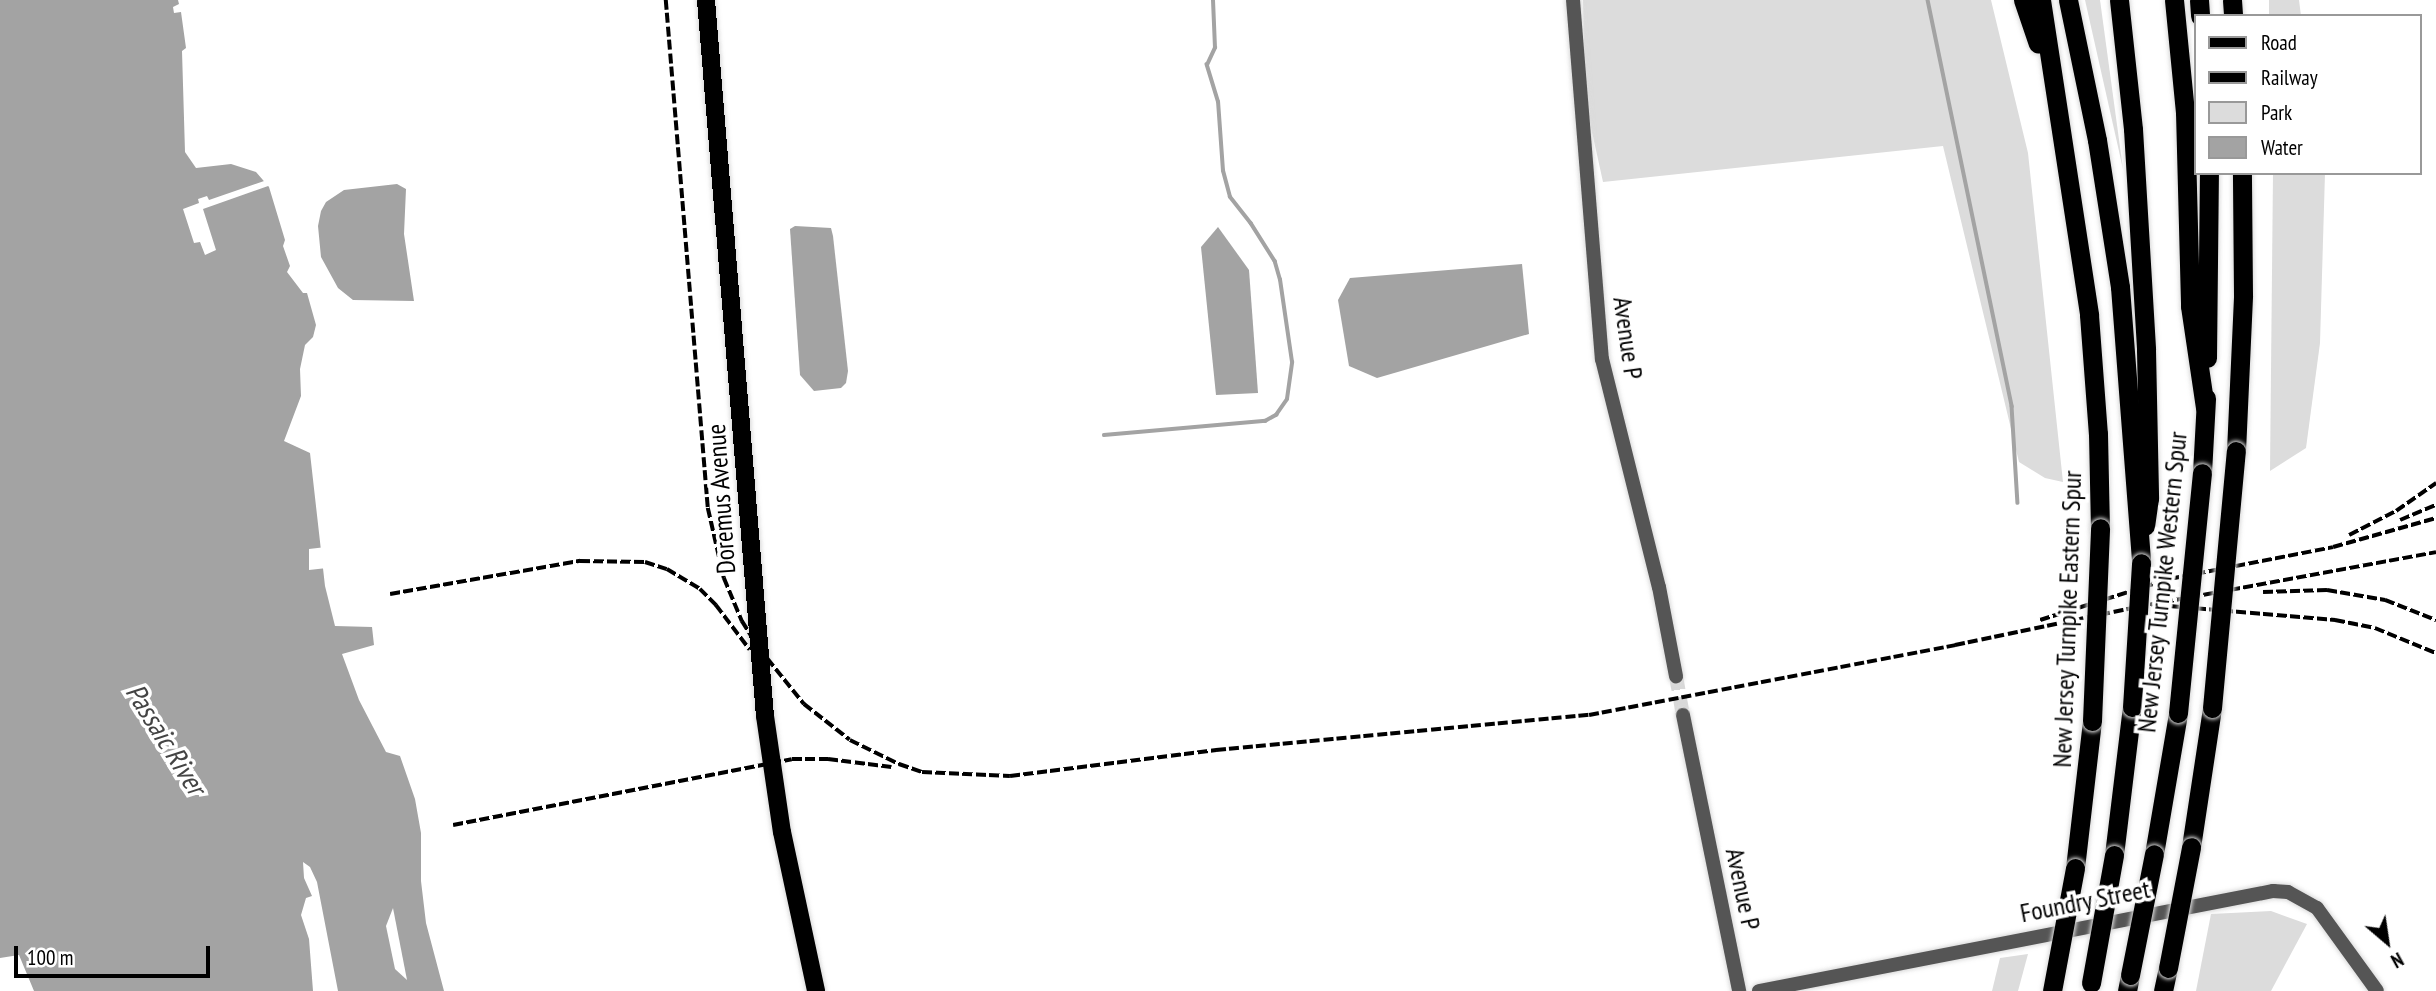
<!DOCTYPE html>
<html>
<head>
<meta charset="utf-8">
<style>
	body { margin:0 }
	#map { position:relative; width:2436px; height:991px; overflow:hidden; background:#fff; font-family:"PT Sans Narrow",sans-serif }
	div>[style] { position:absolute }
	.green>* { inset:0; background:#dcdcdc }
	.water>* { inset:0; background:#a3a3a3 }
	.pier>* { inset:0; background:#fff }
	.stream>* { height:3.5px; margin:-1.75px; padding:0 1.75px; transform-origin:1.75px; border-radius:1.75px; background:#a3a3a3 }
	.minor-tunnel>* { height:14px; margin-top:-7px; transform-origin:0; background:repeating-linear-gradient(90deg,#d9d9d9 0 14px,transparent 0 21px) }
	.roads { filter:drop-shadow(0 0 2px #dbdbdb) drop-shadow(0 0 2px #dbdbdb) }
	.minor>* { height:14px; margin:-7px; padding:0 7px; transform-origin:7px; border-radius:7px; background:#555 }
	.major>* { height:18px; margin:-9px; padding:0 9px; transform-origin:9px; border-radius:9px; background:#000 }
	.highway>* { height:19px; margin:-9.5px; padding:0 9.5px; transform-origin:9.5px; border-radius:9.5px; background:#000 }
	.rail>* { height:3.5px; margin-top:-1.75px; transform-origin:0; background:repeating-linear-gradient(90deg,#000 0 10px,transparent 0 13.5px) }
	.bridges { filter:drop-shadow(0 0 2px #dbdbdb) drop-shadow(0 0 2px #dbdbdb) }
	.highway-bridge>* { height:19px; margin:-9.5px; padding:0 9.5px; transform-origin:9.5px; border-radius:9.5px; background:#000 }
	span { translate:-50% -50%; white-space:nowrap; text-align:center; line-height:1.15; -webkit-text-stroke:7px #fff; paint-order:stroke }
	.street-label { font-size:26px; color:#000 }
	.water-label { font-size:28px; color:#444; font-style:italic }
	.legend { position:absolute; left:2194px; top:14px; width:228px; height:161px; box-sizing:border-box; background:#fff; border:2px solid #999; margin:0; padding:9px 12px; list-style:none; font-size:21px; color:#000 }
	.legend li { display:flex; align-items:center; gap:14px; height:35px }
	.legend b { width:35px; border:2px solid #999 }
	.north { position:absolute; left:2352px; top:907px; width:70px; height:70px; -webkit-text-stroke:5px #fff; paint-order:stroke; rotate:151deg; font-size:19px; font-weight:700; line-height:28px; text-align:center; color:#000 }
	.north::after { content:''; display:block; margin:auto; width:24px; height:32px; background:#000; clip-path:polygon(50% 0,100% 100%,50% 72%,0 100%) }
	.scale { position:absolute; left:14px; top:946px; width:196px; height:32px; box-sizing:border-box; border:4px solid #000; border-top:0; padding-left:9px; font-size:21px; line-height:24px; white-space:nowrap; color:#000; -webkit-text-stroke:5px #fff; paint-order:stroke }
</style>
</head>
<body>
<div id="map">
	<div class="green">
		<div style="clip-path:polygon(1583px 0,1991px 0,2028px 153px,2063px 482px,2045px 478px,2019px 462px,1943px 146px,1603px 182px,1585px 100px)"></div>
		<div style="clip-path:polygon(2085px 0,2100px 0,2123px 169px)"></div>
		<div style="clip-path:polygon(2269px 0,2299px 0,2301px 16px,2269px 16px)"></div>
		<div style="clip-path:polygon(2273px 173px,2325px 173px,2320px 343px,2306px 448px,2270px 471px)"></div>
		<div style="clip-path:polygon(2271px 911px,2307px 924px,2271px 991px,2196px 991px,2211px 914px)"></div>
		<div style="clip-path:polygon(2028px 954px,2018px 991px,1992px 991px,2000px 958px)"></div>
	</div>
	<div class="water">
		<div style="clip-path:polygon(0 0,178px 0,179px 4px,173px 7px,174px 13px,181px 12px,186px 48px,182px 51px,185px 152px,196px 168px,231px 164px,256px 172px,269px 187px,285px 240px,283px 246px,290px 266px,287px 272px,303px 293px,307px 293px,316px 325px,313px 337px,305px 345px,300px 369px,301px 396px,284px 441px,310px 453px,325px 586px,335px 626px,372px 627px,374px 645px,342px 654px,359px 700px,386px 752px,400px 756px,415px 799px,421px 833px,421px 881px,426px 923px,444px 991px,34px 991px,19px 955px,0 958px)"></div>
		<div style="clip-path:polygon(397px 184px,406px 189px,404px 234px,414px 301px,353px 300px,338px 288px,321px 257px,318px 226px,321px 211px,326px 202px,344px 190px)"></div>
		<div style="clip-path:polygon(795px 226px,831px 228px,833px 236px,848px 371px,846px 383px,841px 388px,814px 391px,800px 375px,790px 229px)"></div>
		<div style="clip-path:polygon(1218px 227px,1249px 270px,1258px 393px,1216px 395px,1201px 247px)"></div>
		<div style="clip-path:polygon(1522px 264px,1529px 334px,1377px 378px,1349px 366px,1338px 300px,1350px 278px)"></div>
	</div>
	<div class="pier">
		<div style="clip-path:polygon(267px 180px,271px 185px,203px 209px,216px 250px,205px 255px,200px 242px,194px 243px,183px 209px,199px 203px,198px 199px,207px 196px,209px 200px)"></div>
		<div style="clip-path:polygon(326px 547px,327px 568px,309px 570px,309px 549px)"></div>
		<div style="clip-path:polygon(303px 862px,310px 867px,317px 882px,338px 991px,313px 991px,309px 939px,301px 915px,306px 898px,312px 896px,304px 878px)"></div>
		<div style="clip-path:polygon(393px 908px,407px 980px,395px 969px,386px 926px)"></div>
	</div>
	<div class="stream">
		<div style="left:1928px;top:0;width:415px;rotate:78.3deg"></div>
		<div style="left:2012px;top:406px;width:97px;rotate:86.5deg"></div>
		<div style="left:1104px;top:435px;width:162px;rotate:-5deg"></div>
		<div style="left:1265px;top:421px;width:13px;rotate:-29deg"></div>
		<div style="left:1276px;top:415px;width:19px;rotate:-55deg"></div>
		<div style="left:1287px;top:399px;width:37px;rotate:-82deg"></div>
		<div style="left:1292px;top:362px;width:83px;rotate:-98.3deg"></div>
		<div style="left:1280px;top:280px;width:19px;rotate:-106deg"></div>
		<div style="left:1275px;top:262px;width:45px;rotate:-122.3deg"></div>
		<div style="left:1251px;top:224px;width:34px;rotate:-128deg"></div>
		<div style="left:1230px;top:197px;width:27px;rotate:-105deg"></div>
		<div style="left:1223px;top:171px;width:69px;rotate:-94.1deg"></div>
		<div style="left:1218px;top:102px;width:39px;rotate:-107deg"></div>
		<div style="left:1207px;top:65px;width:19px;rotate:-65deg"></div>
		<div style="left:1215px;top:48px;width:48px;rotate:-92.4deg"></div>
	</div>
	<div class="minor-tunnel">
		<div style="left:1676px;top:676px;width:40px;rotate:80deg"></div>
	</div>
	<div class="roads">
		<div class="minor">
			<div style="left:1573px;top:0;width:360px;rotate:85.4deg"></div>
			<div style="left:1602px;top:359px;width:235px;rotate:76deg"></div>
			<div style="left:1659px;top:587px;width:91px;rotate:79.2deg"></div>
			<div style="left:1683px;top:715px;width:282px;rotate:78.5deg"></div>
			<div style="left:1759px;top:991px;width:524px;rotate:-11.01deg"></div>
			<div style="left:2273px;top:891px;width:15px;rotate:4deg"></div>
			<div style="left:2288px;top:892px;width:33px;rotate:29deg"></div>
			<div style="left:2317px;top:908px;width:102px;rotate:54.1deg"></div>
		</div>
		<div class="major">
			<div style="left:706px;top:0;width:718px;rotate:85.29deg"></div>
			<div style="left:765px;top:716px;width:117px;rotate:81.7deg"></div>
			<div style="left:782px;top:832px;width:163px;rotate:77.9deg"></div>
		</div>
		<div class="highway">
			<div style="left:2023px;top:0;width:46px;rotate:71.2deg"></div>
			<div style="left:2041px;top:0;width:319px;rotate:81.3deg"></div>
			<div style="left:2089px;top:315px;width:119px;rotate:85.7deg"></div>
			<div style="left:2098px;top:434px;width:94px;rotate:88.8deg"></div>
			<div style="left:2068px;top:0;width:143px;rotate:78.3deg"></div>
			<div style="left:2097px;top:140px;width:149px;rotate:81.1deg"></div>
			<div style="left:2120px;top:287px;width:277px;rotate:85.6deg"></div>
			<div style="left:2119px;top:0;width:130px;rotate:83.8deg"></div>
			<div style="left:2133px;top:129px;width:221px;rotate:86.6deg"></div>
			<div style="left:2146px;top:350px;width:148px;rotate:88.8deg"></div>
			<div style="left:2149px;top:498px;width:28px;rotate:98deg"></div>
			<div style="left:2174px;top:0;width:113px;rotate:84.4deg"></div>
			<div style="left:2185px;top:112px;width:194px;rotate:88.5deg"></div>
			<div style="left:2190px;top:306px;width:103px;rotate:81.6deg"></div>
			<div style="left:2199px;top:0;width:16px;rotate:86deg"></div>
			<div style="left:2232px;top:0;width:16px;rotate:86deg"></div>
			<div style="left:2207px;top:358px;width:185px;rotate:-89.4deg"></div>
			<div style="left:2236px;top:451px;width:156px;rotate:-87.4deg"></div>
			<div style="left:2243px;top:295px;width:122px;rotate:-90.5deg"></div>
			<div style="left:2202px;top:473px;width:75px;rotate:-86.9deg"></div>
			<div style="left:2191px;top:847px;width:141px;rotate:-81.4deg"></div>
			<div style="left:2154px;top:854px;width:143px;rotate:-80.3deg"></div>
			<div style="left:2114px;top:855px;width:149px;rotate:-83.1deg"></div>
			<div style="left:2075px;top:868px;width:148px;rotate:-83.4deg"></div>
			<div style="left:2127px;top:991px;width:16px;rotate:-79deg"></div>
			<div style="left:2163px;top:991px;width:24px;rotate:-78deg"></div>
		</div>
	</div>
	<div class="rail">
		<div style="left:666px;top:0;width:510px;rotate:85.27deg"></div>
		<div style="left:708px;top:508px;width:72px;rotate:77.1deg"></div>
		<div style="left:724px;top:578px;width:47px;rotate:67.3deg"></div>
		<div style="left:742px;top:621px;width:32px;rotate:58deg"></div>
		<div style="left:759px;top:648px;width:72px;rotate:51.2deg"></div>
		<div style="left:804px;top:704px;width:58px;rotate:38deg"></div>
		<div style="left:850px;top:740px;width:55px;rotate:26.1deg"></div>
		<div style="left:899px;top:764px;width:24px;rotate:19deg"></div>
		<div style="left:922px;top:772px;width:88px;rotate:2.6deg"></div>
		<div style="left:1010px;top:776px;width:208px;rotate:-7.2deg"></div>
		<div style="left:1216px;top:750px;width:375px;rotate:-5.4deg"></div>
		<div style="left:1589px;top:715px;width:373px;rotate:-10.8deg"></div>
		<div style="left:1955px;top:645px;width:186px;rotate:-11.8deg"></div>
		<div style="left:2137px;top:607px;width:304px;rotate:-10.4deg"></div>
		<div style="left:2400px;top:520px;width:39px;rotate:-23deg"></div>
		<div style="left:2349px;top:535px;width:53px;rotate:-27.1deg"></div>
		<div style="left:2396px;top:511px;width:49px;rotate:-35deg"></div>
		<div style="left:2263px;top:592px;width:64px;rotate:-1.8deg"></div>
		<div style="left:2327px;top:590px;width:59px;rotate:9.8deg"></div>
		<div style="left:2385px;top:600px;width:55px;rotate:21.4deg"></div>
		<div style="left:390px;top:594px;width:193px;rotate:-9.9deg"></div>
		<div style="left:580px;top:561px;width:65px;rotate:0.9deg"></div>
		<div style="left:645px;top:562px;width:23px;rotate:18deg"></div>
		<div style="left:667px;top:569px;width:39px;rotate:31deg"></div>
		<div style="left:700px;top:589px;width:23px;rotate:45deg"></div>
		<div style="left:716px;top:605px;width:56px;rotate:52.9deg"></div>
		<div style="left:2169px;top:606px;width:167px;rotate:4.8deg"></div>
		<div style="left:2335px;top:620px;width:41px;rotate:11.3deg"></div>
		<div style="left:2375px;top:628px;width:66px;rotate:22.3deg"></div>
		<div style="left:2040px;top:620px;width:135px;rotate:-17.6deg"></div>
		<div style="left:2169px;top:579px;width:167px;rotate:-11deg"></div>
		<div style="left:2333px;top:547px;width:107px;rotate:-15.7deg"></div>
		<div style="left:453px;top:825px;width:345px;rotate:-11deg"></div>
		<div style="left:792px;top:759px;width:36px"></div>
		<div style="left:828px;top:759px;width:64px;rotate:7.2deg"></div>
	</div>
	<div class="bridges">
		<div class="highway-bridge">
			<div style="left:2132px;top:707px;width:144px;rotate:-86.4deg"></div>
			<div style="left:2212px;top:708px;width:258px;rotate:-84.7deg"></div>
			<div style="left:2178px;top:713px;width:241px;rotate:-84.3deg"></div>
			<div style="left:2092px;top:721px;width:193px;rotate:-87.6deg"></div>
			<div style="left:2168px;top:968px;width:123px;rotate:-79.2deg"></div>
			<div style="left:2130px;top:975px;width:123px;rotate:-78.8deg"></div>
			<div style="left:2091px;top:983px;width:130px;rotate:-79.8deg"></div>
			<div style="left:2052px;top:991px;width:125px;rotate:-79.4deg"></div>
		</div>
	</div>
	<div class="street-label">
		<span style="left:1628px;top:338px;rotate:82deg">Avenue P</span>
		<span style="left:721px;top:499px;rotate:-94deg">Doremus Avenue</span>
		<span style="left:2162px;top:582px;rotate:-84deg">New Jersey Turnpike Western Spur</span>
		<span style="left:2067px;top:619px;rotate:-88deg">New Jersey Turnpike Eastern Spur</span>
		<span style="left:1743px;top:889px;rotate:78deg">Avenue P</span>
		<span style="left:2085px;top:901px;rotate:-11deg">Foundry Street</span>
	</div>
	<div class="water-label">
		<span style="left:166px;top:739px;rotate:58deg">Passaic River</span>
	</div>
	<ul class="legend">
	<li><b style="height:9px;background:#000"></b>Road</li>
	<li><b style="height:9px;background:#000"></b>Railway</li>
	<li><b style="height:19px;background:#dcdcdc"></b>Park</li>
	<li><b style="height:19px;background:#a3a3a3"></b>Water</li>
	</ul>
	<div class="north">N</div>
	<div class="scale">100 m</div>
</div>
</body>
</html>
